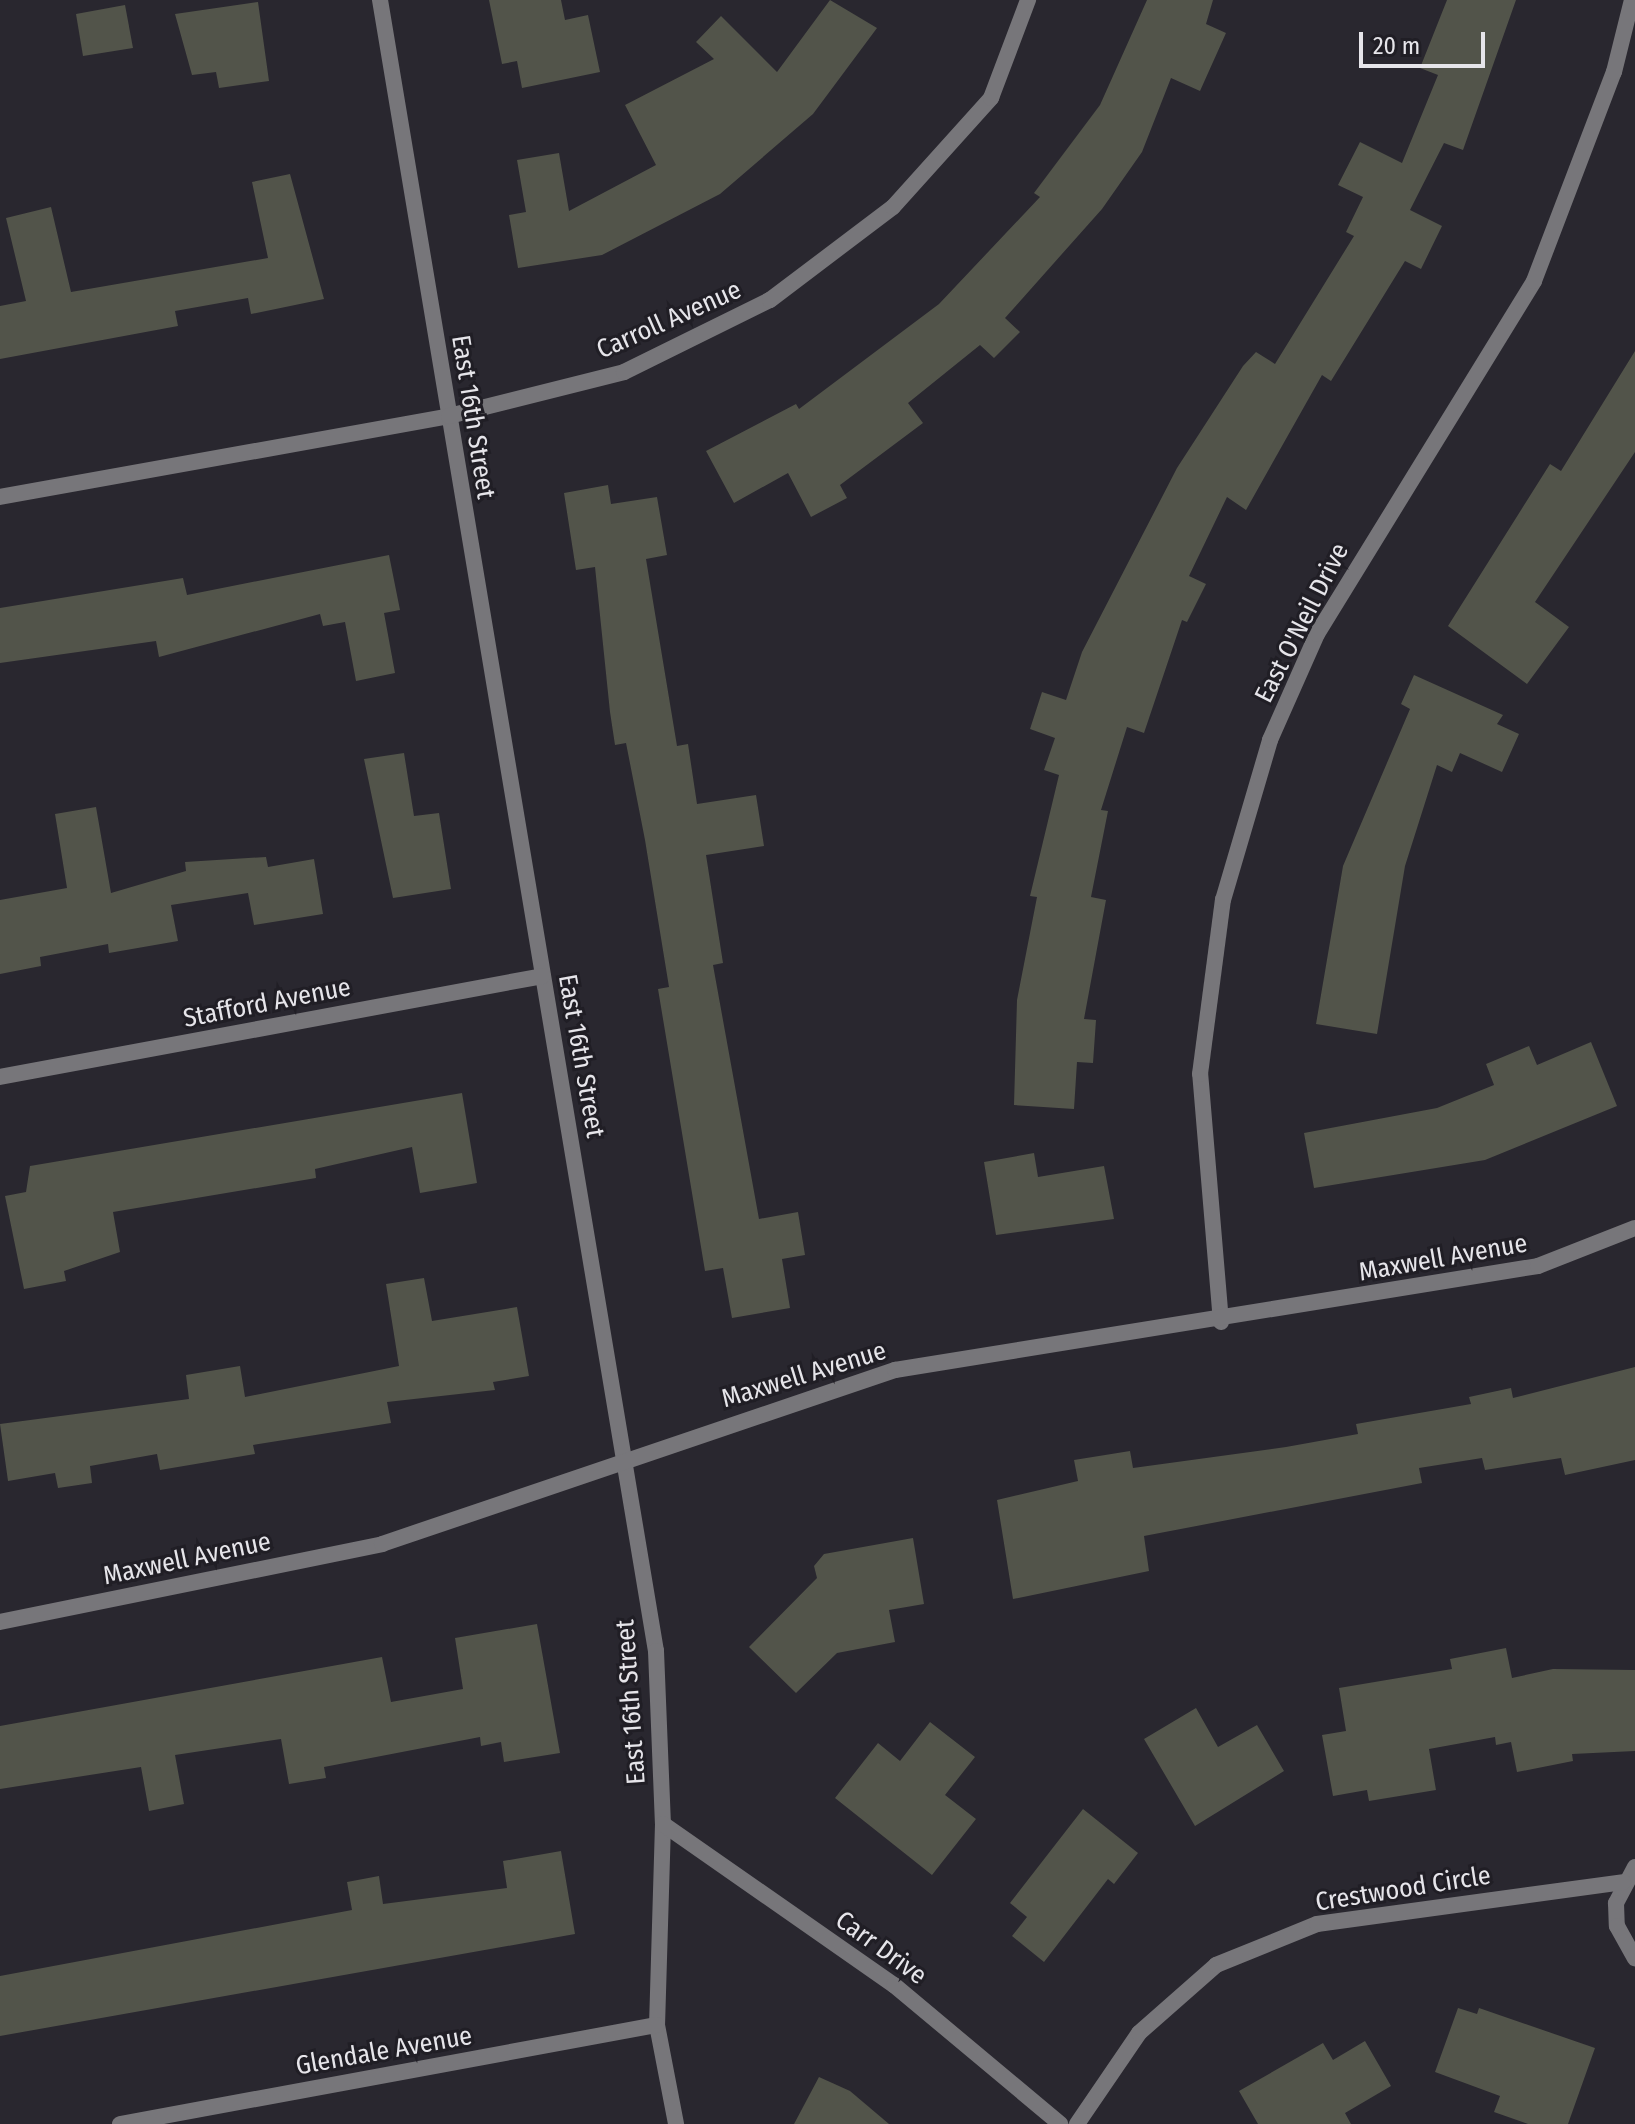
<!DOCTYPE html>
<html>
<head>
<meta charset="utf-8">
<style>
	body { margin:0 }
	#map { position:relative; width:1635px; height:2124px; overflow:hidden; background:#29272f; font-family:"Fira Sans Condensed",sans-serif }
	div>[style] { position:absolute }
	.building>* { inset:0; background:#52544a }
	.street>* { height:16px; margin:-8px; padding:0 8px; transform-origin:8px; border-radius:8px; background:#77767a }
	span { translate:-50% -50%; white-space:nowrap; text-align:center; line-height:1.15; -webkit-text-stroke:6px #201e25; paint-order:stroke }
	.street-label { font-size:26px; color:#e6e5ea }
	.scale { position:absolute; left:1359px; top:32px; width:126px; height:36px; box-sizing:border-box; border:4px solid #e6e5ea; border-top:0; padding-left:10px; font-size:24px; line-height:28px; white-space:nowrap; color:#e6e5ea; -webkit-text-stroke:6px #201e25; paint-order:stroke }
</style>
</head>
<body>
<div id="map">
	<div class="building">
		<div style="clip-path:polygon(489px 0,561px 0,565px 20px,588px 15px,600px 72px,522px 88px,517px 61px,502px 64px)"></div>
		<div style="clip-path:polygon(830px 0,877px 28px,813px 114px,720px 194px,602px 255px,518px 268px,509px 215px,526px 212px,517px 160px,559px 153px,569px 211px,656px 165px,625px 105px,714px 59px,696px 42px,721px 16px,777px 72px)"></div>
		<div style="clip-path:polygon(1147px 0,1213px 0,1206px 24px,1226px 33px,1200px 91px,1171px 78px,1142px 152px,1102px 209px,1005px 318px,1020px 332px,994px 358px,980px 345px,908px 403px,923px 423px,840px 485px,847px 498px,811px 517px,788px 473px,734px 503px,706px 451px,796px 404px,799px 409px,939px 304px,1040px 197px,1034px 193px,1100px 105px)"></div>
		<div style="clip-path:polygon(1447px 0,1516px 0,1463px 150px,1444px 143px,1410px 210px,1442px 226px,1421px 269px,1405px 261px,1331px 381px,1322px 375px,1246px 510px,1227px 497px,1189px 576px,1206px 584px,1187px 622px,1182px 620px,1144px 733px,1127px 727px,1101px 810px,1108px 811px,1091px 897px,1106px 900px,1084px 1019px,1096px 1020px,1093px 1063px,1077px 1062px,1074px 1109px,1014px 1105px,1017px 1000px,1037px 897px,1030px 896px,1059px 775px,1044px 770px,1055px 738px,1030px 729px,1042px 692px,1066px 700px,1082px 652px,1177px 468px,1243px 366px,1256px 352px,1275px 364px,1354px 236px,1346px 232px,1363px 197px,1338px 185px,1360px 142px,1402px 163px,1438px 75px,1420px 68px)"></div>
		<div style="clip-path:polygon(258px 2px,269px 81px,219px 88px,216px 72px,192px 75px,175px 14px)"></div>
		<div style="clip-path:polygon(125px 5px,133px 48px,83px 56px,76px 14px)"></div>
		<div style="clip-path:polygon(290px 174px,324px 299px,251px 314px,248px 298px,175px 311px,178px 326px,0 359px,0 306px,26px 301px,6px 218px,51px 207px,71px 292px,268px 258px,252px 182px)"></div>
		<div style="clip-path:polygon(1635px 351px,1635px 452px,1535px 602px,1569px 627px,1527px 684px,1448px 626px,1550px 464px,1561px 471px)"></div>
		<div style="clip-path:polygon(608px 485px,611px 504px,657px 497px,667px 555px,646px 559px,677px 746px,688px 744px,697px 804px,756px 795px,764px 846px,706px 855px,723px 963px,713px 965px,759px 1219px,798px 1212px,805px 1255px,782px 1259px,790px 1308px,732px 1318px,723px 1268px,705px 1271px,658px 989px,669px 987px,645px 840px,626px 743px,615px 745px,610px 712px,595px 567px,576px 570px,564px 493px)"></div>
		<div style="clip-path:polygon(389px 555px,400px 610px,384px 613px,395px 673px,356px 681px,345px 622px,323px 626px,320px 614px,159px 657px,156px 641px,0 663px,0 608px,183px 578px,187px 595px)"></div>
		<div style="clip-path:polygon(1414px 675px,1503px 715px,1497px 724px,1519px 734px,1502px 772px,1460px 753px,1452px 772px,1437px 765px,1405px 866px,1377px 1034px,1316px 1024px,1343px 866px,1410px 709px,1401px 704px)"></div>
		<div style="clip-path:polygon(404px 753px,414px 816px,439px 813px,451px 889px,393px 898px,364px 759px)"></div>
		<div style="clip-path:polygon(96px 807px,111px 893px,186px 871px,185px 862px,266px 857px,268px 867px,314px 859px,323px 914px,254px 925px,248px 893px,171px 905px,178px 941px,109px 953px,108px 944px,40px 957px,41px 966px,0 974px,0 900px,67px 888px,55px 814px)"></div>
		<div style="clip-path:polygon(1591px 1042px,1617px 1106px,1485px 1160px,1314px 1188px,1304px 1133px,1437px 1108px,1494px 1085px,1486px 1064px,1529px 1046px,1537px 1065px)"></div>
		<div style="clip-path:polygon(462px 1093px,477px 1183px,420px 1193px,412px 1147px,315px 1169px,316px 1178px,113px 1212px,120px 1252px,64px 1271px,66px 1281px,24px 1289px,5px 1196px,26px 1192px,30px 1166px)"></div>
		<div style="clip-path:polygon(1034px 1153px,1038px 1177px,1104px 1166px,1114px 1219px,996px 1235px,984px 1162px)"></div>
		<div style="clip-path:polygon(424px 1278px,432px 1321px,517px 1307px,529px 1376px,493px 1382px,495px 1390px,387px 1402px,391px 1423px,253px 1445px,255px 1454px,160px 1470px,157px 1454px,90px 1466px,92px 1483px,58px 1488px,55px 1473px,8px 1481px,0 1424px,189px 1399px,186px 1375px,240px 1366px,245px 1397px,399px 1366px,386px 1284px)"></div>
		<div style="clip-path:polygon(1635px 1367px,1635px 1460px,1565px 1475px,1561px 1458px,1485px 1470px,1482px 1458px,1419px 1468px,1422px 1483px,1144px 1536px,1149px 1571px,1013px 1599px,997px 1500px,1078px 1481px,1074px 1460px,1130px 1451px,1133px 1468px,1286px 1447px,1358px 1434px,1356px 1424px,1471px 1404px,1469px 1397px,1511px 1388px,1513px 1398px)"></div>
		<div style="clip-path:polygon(913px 1538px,924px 1604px,889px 1610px,895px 1642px,837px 1653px,796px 1693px,749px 1647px,817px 1578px,814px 1566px,824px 1554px)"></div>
		<div style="clip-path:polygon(537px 1624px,560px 1753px,504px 1762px,501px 1742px,481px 1746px,480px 1737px,324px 1767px,326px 1778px,289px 1784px,281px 1739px,175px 1755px,184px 1804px,149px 1811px,141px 1767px,0 1789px,0 1726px,382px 1657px,391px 1702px,463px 1689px,455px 1638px)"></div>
		<div style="clip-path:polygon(1506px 1648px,1512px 1678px,1553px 1669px,1635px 1670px,1635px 1751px,1572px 1754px,1573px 1761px,1517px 1772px,1511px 1742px,1496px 1745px,1495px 1737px,1429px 1749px,1436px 1790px,1369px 1801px,1367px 1790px,1333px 1796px,1322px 1735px,1346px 1731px,1339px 1688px,1452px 1669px,1450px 1659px)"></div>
		<div style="clip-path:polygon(1196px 1708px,1218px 1747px,1257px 1725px,1284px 1771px,1195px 1826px,1144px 1739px)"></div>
		<div style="clip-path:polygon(930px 1722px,975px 1757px,945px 1795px,976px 1819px,932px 1875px,835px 1798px,878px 1743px,900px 1761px)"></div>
		<div style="clip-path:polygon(1083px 1809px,1138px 1853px,1114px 1884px,1108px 1879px,1044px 1962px,1012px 1936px,1027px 1917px,1010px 1903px)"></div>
		<div style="clip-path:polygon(561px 1851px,575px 1934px,0 2036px,0 1976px,352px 1910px,347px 1882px,379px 1876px,383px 1904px,507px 1888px,503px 1861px)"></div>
		<div style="clip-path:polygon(1458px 2008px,1477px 2014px,1479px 2008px,1595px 2048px,1568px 2124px,1528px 2124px,1494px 2112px,1500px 2096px,1435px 2072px)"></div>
		<div style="clip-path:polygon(1365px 2041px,1391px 2086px,1345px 2113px,1351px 2124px,1258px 2124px,1239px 2091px,1323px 2043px,1333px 2060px)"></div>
		<div style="clip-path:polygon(819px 2077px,850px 2091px,889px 2124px,794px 2124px)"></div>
	</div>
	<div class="street">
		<div style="left:380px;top:0;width:1674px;rotate:80.51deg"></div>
		<div style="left:656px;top:1651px;width:173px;rotate:87.7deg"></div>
		<div style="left:663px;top:1824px;width:201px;rotate:91.7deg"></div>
		<div style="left:657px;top:2025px;width:101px;rotate:79.1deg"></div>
		<div style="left:0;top:497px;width:456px;rotate:-10.2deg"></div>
		<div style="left:449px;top:416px;width:180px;rotate:-14.1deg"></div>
		<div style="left:624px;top:372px;width:163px;rotate:-26.3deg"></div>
		<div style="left:770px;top:300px;width:154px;rotate:-37.1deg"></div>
		<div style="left:893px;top:207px;width:147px;rotate:-48deg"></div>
		<div style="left:991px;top:98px;width:105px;rotate:-69.3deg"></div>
		<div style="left:0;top:1077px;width:552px;rotate:-10.54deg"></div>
		<div style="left:1221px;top:1322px;width:249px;rotate:-94.8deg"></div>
		<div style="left:1200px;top:1074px;width:176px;rotate:-82.5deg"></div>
		<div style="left:1223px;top:900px;width:167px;rotate:-73.6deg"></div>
		<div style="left:1270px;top:740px;width:116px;rotate:-66.1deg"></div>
		<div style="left:1317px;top:634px;width:414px;rotate:-58.4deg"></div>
		<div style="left:1534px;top:281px;width:224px;rotate:-69.1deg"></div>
		<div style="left:1614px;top:72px;width:74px;rotate:-76deg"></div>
		<div style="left:0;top:1622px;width:390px;rotate:-11.5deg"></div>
		<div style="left:382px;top:1544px;width:542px;rotate:-18.74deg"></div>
		<div style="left:895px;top:1370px;width:651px;rotate:-9.19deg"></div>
		<div style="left:1538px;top:1266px;width:104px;rotate:-21.4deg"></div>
		<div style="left:663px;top:1824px;width:282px;rotate:34.9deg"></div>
		<div style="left:894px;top:1985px;width:217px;rotate:39.9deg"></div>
		<div style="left:1635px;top:1867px;width:41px;rotate:117.8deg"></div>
		<div style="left:1616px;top:1903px;width:23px;rotate:88deg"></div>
		<div style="left:1617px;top:1926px;width:37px;rotate:61deg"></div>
		<div style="left:120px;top:2124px;width:546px;rotate:-10.45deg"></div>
		<div style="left:1077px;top:2124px;width:110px;rotate:-55.7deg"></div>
		<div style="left:1139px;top:2033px;width:103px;rotate:-41.4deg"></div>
		<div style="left:1216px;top:1965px;width:109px;rotate:-22.1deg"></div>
		<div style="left:1317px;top:1924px;width:309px;rotate:-7.8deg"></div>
	</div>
	<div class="street-label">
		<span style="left:669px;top:320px;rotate:-24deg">Carroll Avenue</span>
		<span style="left:473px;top:417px;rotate:81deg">East 16th Street</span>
		<span style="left:1302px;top:623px;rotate:-63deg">East O'Neil Drive</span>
		<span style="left:267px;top:1003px;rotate:-11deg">Stafford Avenue</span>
		<span style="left:581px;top:1056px;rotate:80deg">East 16th Street</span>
		<span style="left:1443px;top:1258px;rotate:-10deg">Maxwell Avenue</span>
		<span style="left:804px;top:1375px;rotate:-17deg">Maxwell Avenue</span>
		<span style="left:187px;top:1559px;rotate:-12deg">Maxwell Avenue</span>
		<span style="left:631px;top:1702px;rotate:-94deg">East 16th Street</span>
		<span style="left:1403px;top:1889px;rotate:-9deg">Crestwood Circle</span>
		<span style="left:881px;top:1948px;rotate:36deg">Carr Drive</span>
		<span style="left:384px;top:2051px;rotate:-10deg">Glendale Avenue</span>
	</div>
	<div class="scale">20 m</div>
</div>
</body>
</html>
